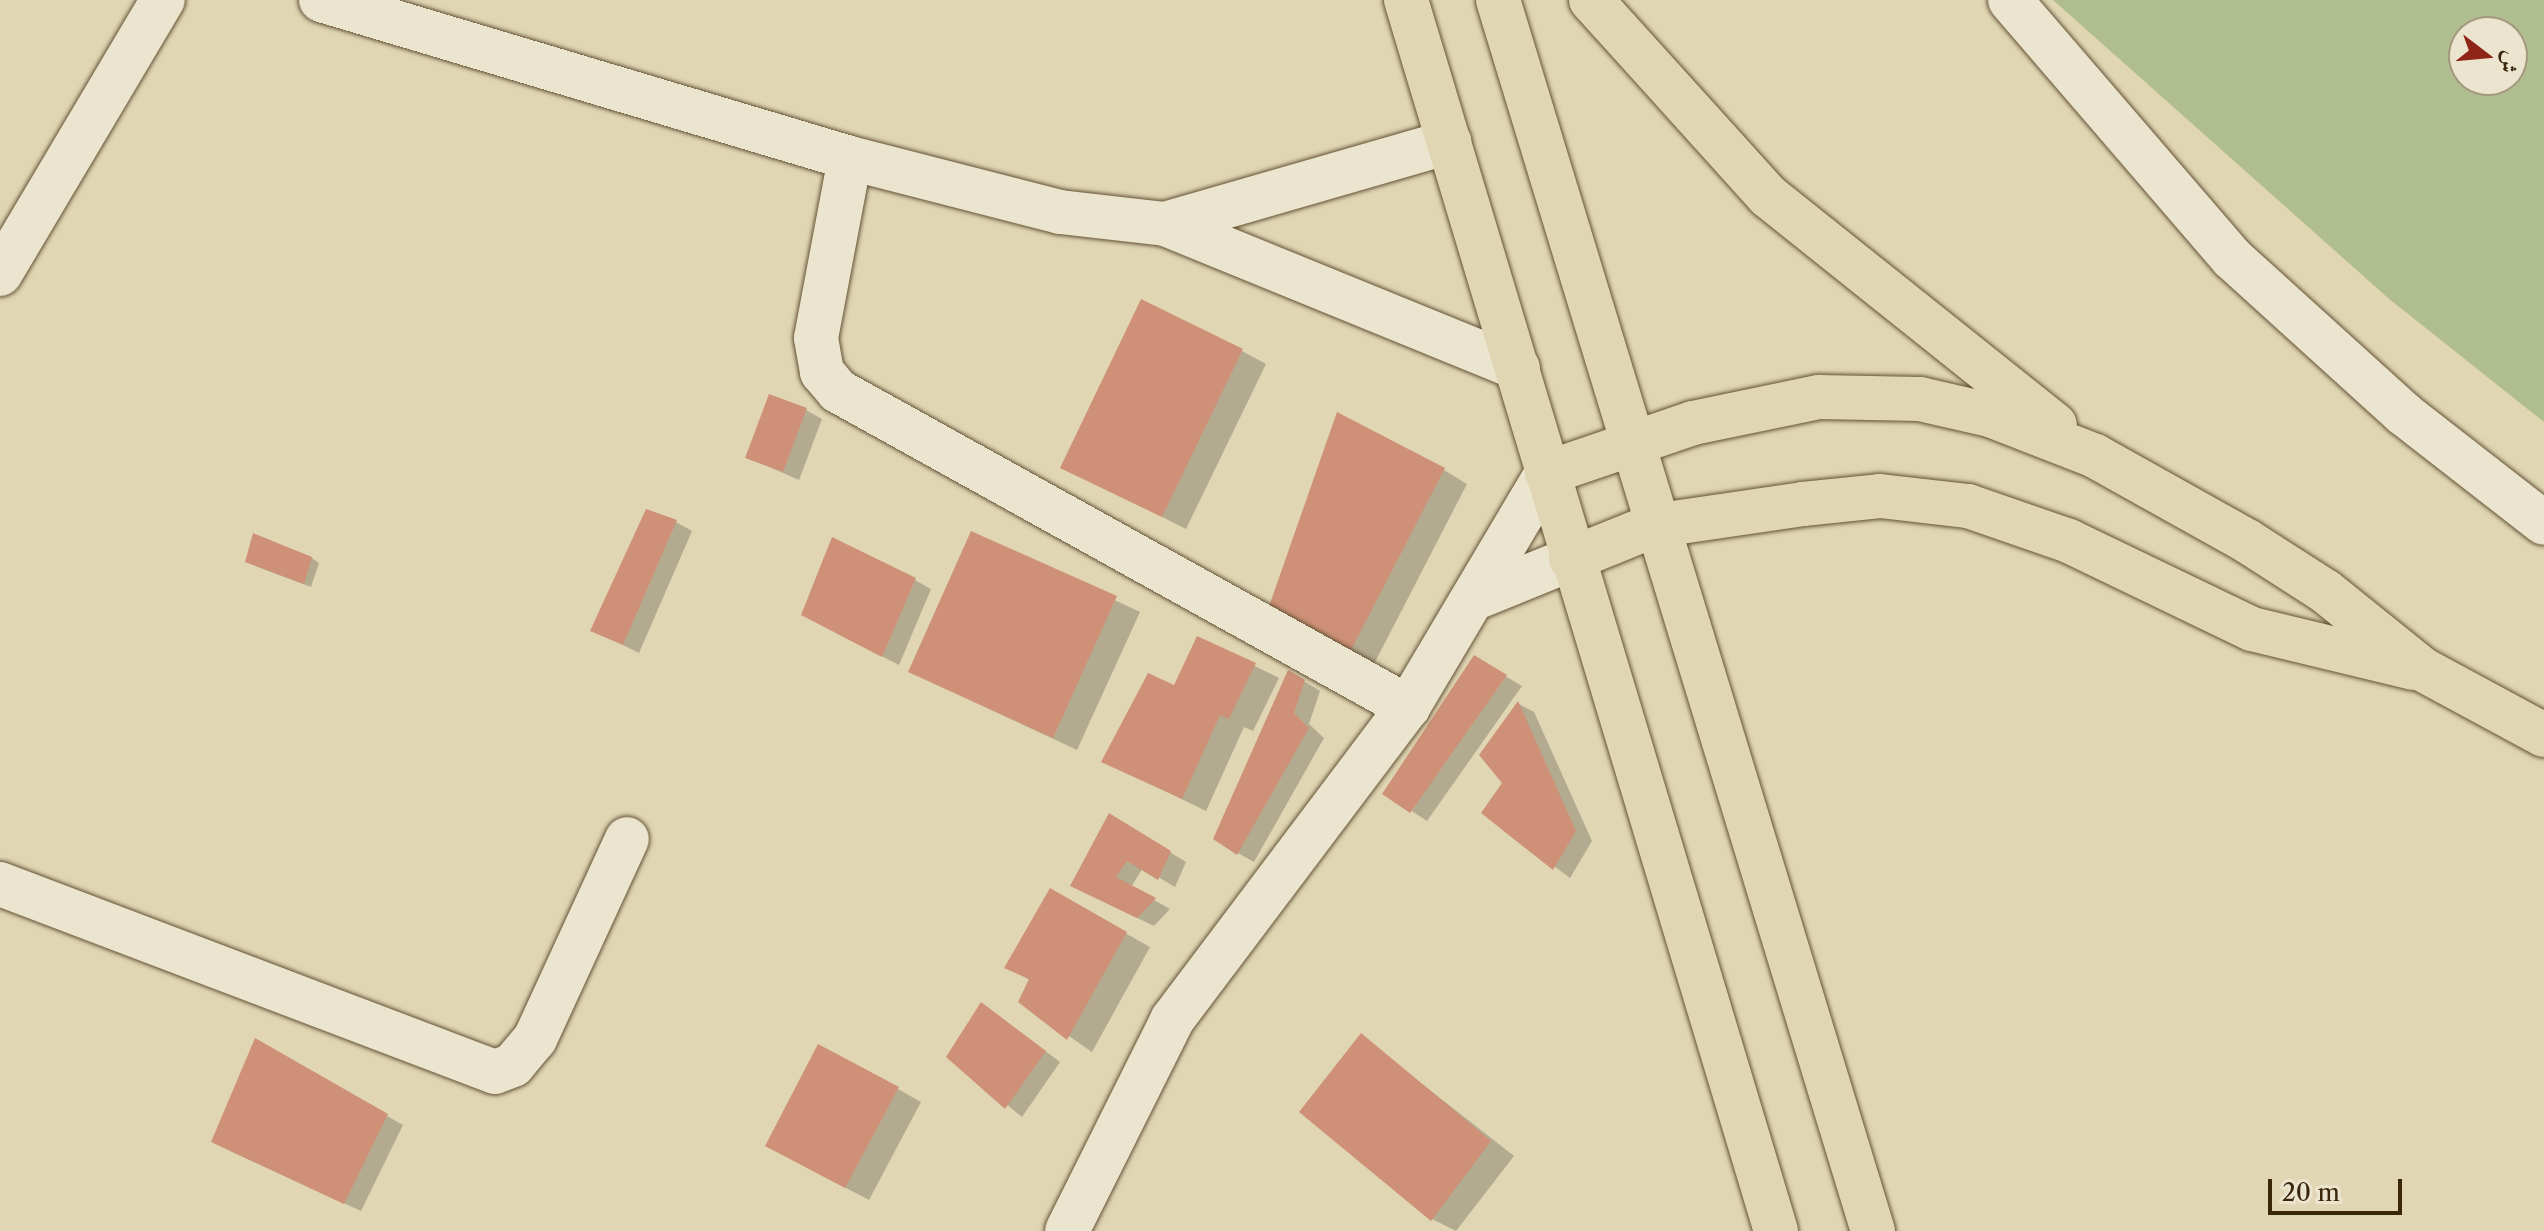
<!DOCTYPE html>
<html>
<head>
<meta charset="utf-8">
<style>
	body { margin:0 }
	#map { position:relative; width:2544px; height:1231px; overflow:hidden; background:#e0d6b4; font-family:"Libre Caslon Text",Amiri,serif }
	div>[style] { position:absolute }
	.green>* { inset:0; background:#b0be8f }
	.shadow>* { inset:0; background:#0003 }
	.building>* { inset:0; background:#ce9177 }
	.roads { filter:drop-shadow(0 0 2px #645235) drop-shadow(0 0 2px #645235) }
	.minor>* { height:44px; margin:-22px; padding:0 22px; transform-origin:22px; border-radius:22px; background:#ebe4ce }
	.major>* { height:44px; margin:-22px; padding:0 22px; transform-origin:22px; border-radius:22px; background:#e0d6b4 }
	span { translate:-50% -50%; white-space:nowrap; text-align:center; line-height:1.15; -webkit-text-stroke:6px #ebe4ce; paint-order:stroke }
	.north { position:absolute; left:2448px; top:16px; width:80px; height:80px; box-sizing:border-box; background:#ebe4ce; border:2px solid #a49880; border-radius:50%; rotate:106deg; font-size:22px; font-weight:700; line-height:32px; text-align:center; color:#3a260b }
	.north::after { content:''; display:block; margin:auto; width:28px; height:36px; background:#8f2418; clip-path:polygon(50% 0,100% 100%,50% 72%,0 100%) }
	.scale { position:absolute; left:2268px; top:1179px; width:134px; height:36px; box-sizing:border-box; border:4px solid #3a260b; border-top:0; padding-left:10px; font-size:24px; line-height:28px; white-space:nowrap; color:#3a260b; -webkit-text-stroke:6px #ebe4ce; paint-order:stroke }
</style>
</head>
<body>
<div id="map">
	<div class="green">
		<div style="clip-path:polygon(evenodd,2053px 0,2544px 0,2544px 422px,2388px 298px,2053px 0,2464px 32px,2512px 32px,2512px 80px,2464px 80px,2464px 32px)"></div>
	</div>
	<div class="shadow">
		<div style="clip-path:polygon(1242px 351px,1266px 364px,1186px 529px,1063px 467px)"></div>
		<div style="clip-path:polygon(806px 410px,822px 419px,799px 480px,747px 457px)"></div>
		<div style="clip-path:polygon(1444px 470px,1467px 484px,1374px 664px,1293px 625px)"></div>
		<div style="clip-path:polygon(676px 522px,692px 531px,639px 653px,593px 630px)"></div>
		<div style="clip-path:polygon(972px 533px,1140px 612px,1077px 750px,910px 672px)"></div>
		<div style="clip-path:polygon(312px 558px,319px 563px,311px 587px,255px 566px)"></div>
		<div style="clip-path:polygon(915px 580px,931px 589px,899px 665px,819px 624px)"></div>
		<div style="clip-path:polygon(1198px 638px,1279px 678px,1253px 731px,1244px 727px,1206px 811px,1104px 761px,1175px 688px)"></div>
		<div style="clip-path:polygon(1475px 658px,1522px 686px,1427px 821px,1384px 793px)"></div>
		<div style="clip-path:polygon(1289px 672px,1320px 691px,1309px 724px,1324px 738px,1254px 862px,1238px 853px)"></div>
		<div style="clip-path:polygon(1519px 704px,1534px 712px,1592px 841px,1570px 878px,1483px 813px,1504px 783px)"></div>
		<div style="clip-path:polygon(1110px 816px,1186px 862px,1175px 887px,1143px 868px,1131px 887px,1170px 909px,1154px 926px,1088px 894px)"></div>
		<div style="clip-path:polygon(1050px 891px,1150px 947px,1092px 1052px,1020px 1002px,1031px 981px,1007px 967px)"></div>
		<div style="clip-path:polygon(982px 1004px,1060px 1062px,1022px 1117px,949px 1056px)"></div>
		<div style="clip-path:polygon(1361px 1036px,1514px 1156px,1456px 1231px,1432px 1219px)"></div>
		<div style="clip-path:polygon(256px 1041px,403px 1125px,361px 1211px,230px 1151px)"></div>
		<div style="clip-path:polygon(898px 1089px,921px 1102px,869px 1200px,791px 1159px)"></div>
	</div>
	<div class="building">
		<div style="clip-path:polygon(1141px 299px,1243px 349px,1162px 517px,1060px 468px)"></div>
		<div style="clip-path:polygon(769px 394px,807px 408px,783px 472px,745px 458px)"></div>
		<div style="clip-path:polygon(1337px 412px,1445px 468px,1350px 652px,1267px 612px)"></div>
		<div style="clip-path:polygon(646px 509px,677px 520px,623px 645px,590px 631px)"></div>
		<div style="clip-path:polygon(971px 531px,1117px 596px,1053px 738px,908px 672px)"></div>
		<div style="clip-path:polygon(253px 533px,312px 557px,304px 584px,245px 562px)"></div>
		<div style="clip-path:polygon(832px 537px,916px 578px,882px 657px,801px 615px)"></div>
		<div style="clip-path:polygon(1197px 636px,1256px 663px,1229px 719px,1220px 715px,1182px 799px,1101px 762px,1148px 673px,1174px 685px)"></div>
		<div style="clip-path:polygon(1474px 655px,1507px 675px,1410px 813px,1382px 794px)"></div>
		<div style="clip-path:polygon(1288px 670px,1305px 680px,1294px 713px,1309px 728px,1237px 855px,1213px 839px)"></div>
		<div style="clip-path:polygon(1518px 701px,1576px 831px,1553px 870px,1481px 813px,1502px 783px,1479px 755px)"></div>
		<div style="clip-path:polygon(1109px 813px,1171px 851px,1158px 880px,1127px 861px,1116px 877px,1156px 898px,1137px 918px,1070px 886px)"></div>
		<div style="clip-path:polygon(1050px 888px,1127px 932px,1067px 1040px,1018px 1002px,1029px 979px,1004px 968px)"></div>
		<div style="clip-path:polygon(981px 1002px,1046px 1051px,1005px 1109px,946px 1057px)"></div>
		<div style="clip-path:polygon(1361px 1033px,1491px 1141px,1431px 1221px,1299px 1112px)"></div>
		<div style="clip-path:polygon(255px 1038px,388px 1114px,344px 1204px,211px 1142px)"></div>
		<div style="clip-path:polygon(818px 1044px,899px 1087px,845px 1188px,765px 1146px)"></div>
	</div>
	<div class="roads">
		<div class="minor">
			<div style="left:321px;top:0;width:552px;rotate:16.63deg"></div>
			<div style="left:850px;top:158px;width:217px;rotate:14.4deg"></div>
			<div style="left:1060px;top:212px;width:106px;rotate:6.5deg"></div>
			<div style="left:1165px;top:224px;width:381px;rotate:22.2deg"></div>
			<div style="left:2010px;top:0;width:340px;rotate:49.3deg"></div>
			<div style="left:2232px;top:258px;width:232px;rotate:42.2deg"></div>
			<div style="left:2404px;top:414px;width:177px;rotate:37.9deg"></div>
			<div style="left:850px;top:158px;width:183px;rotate:100.7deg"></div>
			<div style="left:816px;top:338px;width:35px;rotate:80deg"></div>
			<div style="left:822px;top:372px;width:25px;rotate:50deg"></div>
			<div style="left:838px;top:391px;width:652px;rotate:29deg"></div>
			<div style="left:1165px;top:224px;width:296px;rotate:-16.1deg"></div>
			<div style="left:0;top:274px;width:319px;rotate:-59.3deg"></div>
			<div style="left:1480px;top:596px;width:98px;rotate:-22.1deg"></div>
			<div style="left:0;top:884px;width:529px;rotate:20.8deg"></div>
			<div style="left:495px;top:1072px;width:19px;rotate:-21deg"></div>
			<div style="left:513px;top:1065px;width:34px;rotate:-50deg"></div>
			<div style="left:535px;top:1039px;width:220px;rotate:-65.3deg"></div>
			<div style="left:1067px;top:1231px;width:236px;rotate:-63.5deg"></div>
			<div style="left:1172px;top:1020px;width:392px;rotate:-53deg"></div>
			<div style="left:1408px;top:707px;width:272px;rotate:-59.3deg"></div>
		</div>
		<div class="major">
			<div style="left:1406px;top:0;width:1285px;rotate:73.27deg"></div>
			<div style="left:1498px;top:0;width:1287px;rotate:73.06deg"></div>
			<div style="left:1591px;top:0;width:264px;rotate:47.9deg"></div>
			<div style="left:1768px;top:196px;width:367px;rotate:38.6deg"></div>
			<div style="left:1547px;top:473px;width:154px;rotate:-18.9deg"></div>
			<div style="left:1693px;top:423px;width:129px;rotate:-11.7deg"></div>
			<div style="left:1819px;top:397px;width:101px;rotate:1.1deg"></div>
			<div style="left:1920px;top:399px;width:72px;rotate:12.9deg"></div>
			<div style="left:1990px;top:415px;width:113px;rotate:21.3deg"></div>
			<div style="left:2095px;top:456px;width:174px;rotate:29.2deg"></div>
			<div style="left:2247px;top:541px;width:93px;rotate:32.7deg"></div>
			<div style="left:2325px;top:591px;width:124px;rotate:38.8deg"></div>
			<div style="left:2422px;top:669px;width:139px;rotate:28.4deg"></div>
			<div style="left:1571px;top:559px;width:88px;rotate:-21.9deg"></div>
			<div style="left:1653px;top:526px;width:152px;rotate:-8.3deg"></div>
			<div style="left:1803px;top:504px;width:77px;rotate:-5.9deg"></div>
			<div style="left:1880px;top:496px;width:89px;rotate:6.5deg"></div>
			<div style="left:1968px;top:506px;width:107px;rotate:19.1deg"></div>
			<div style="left:2069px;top:541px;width:203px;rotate:25.7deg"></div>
			<div style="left:2252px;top:629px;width:166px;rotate:13.6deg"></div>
		</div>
	</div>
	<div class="north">ش</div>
	<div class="scale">20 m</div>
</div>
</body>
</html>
